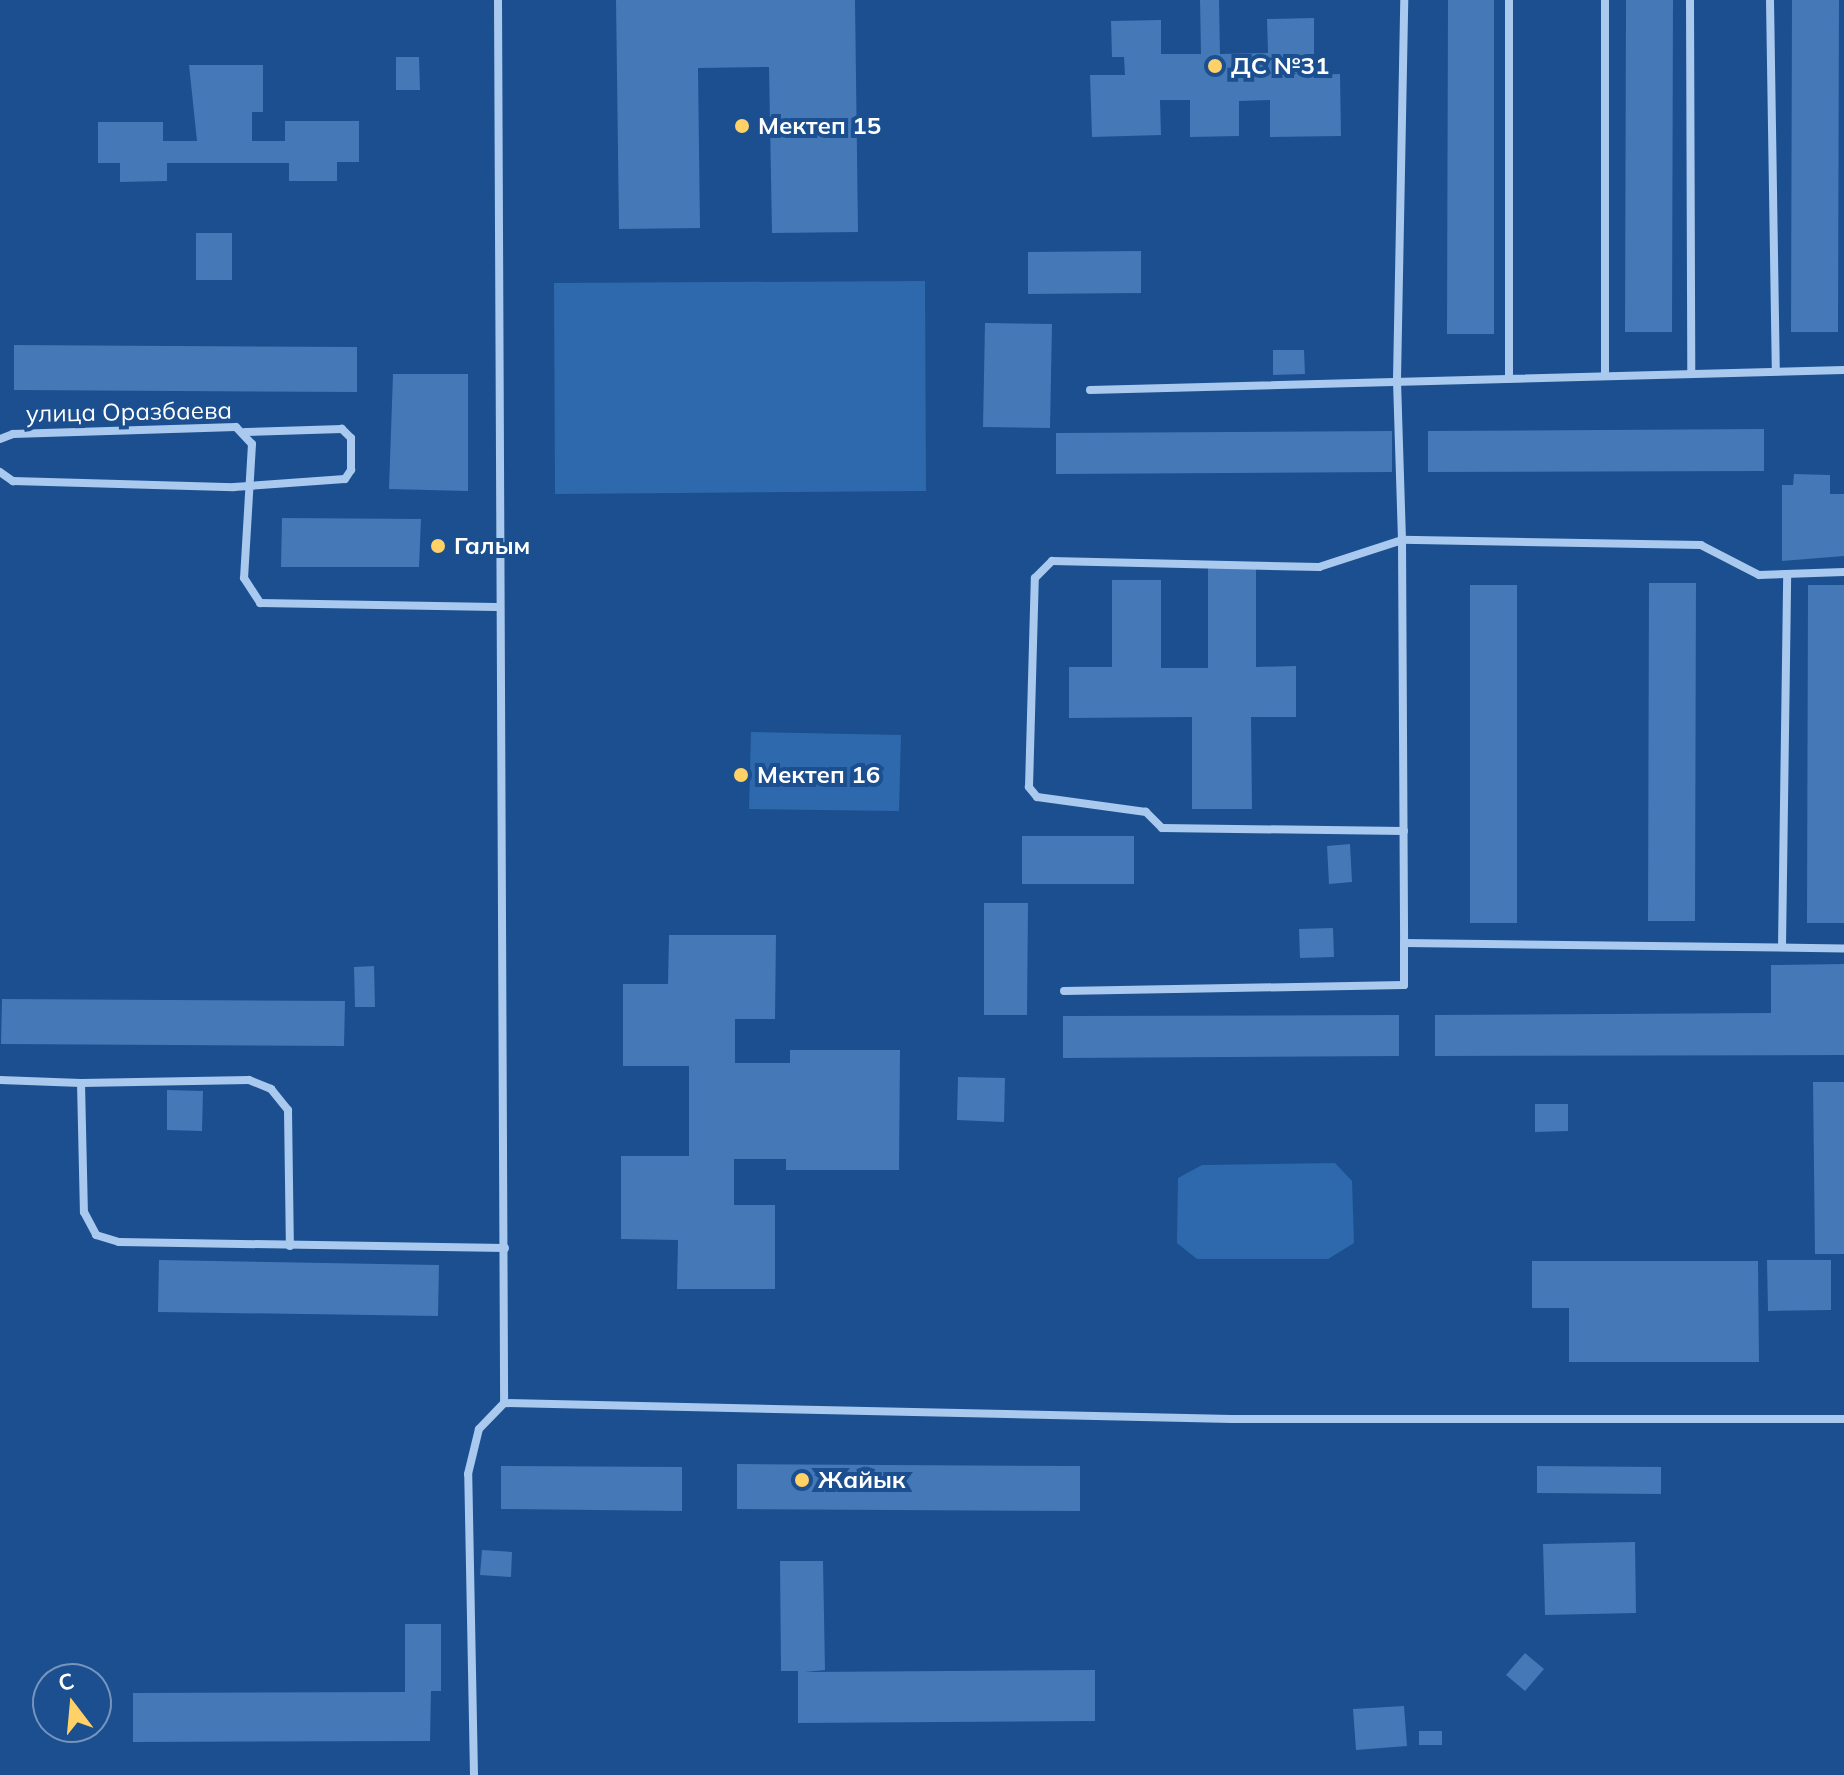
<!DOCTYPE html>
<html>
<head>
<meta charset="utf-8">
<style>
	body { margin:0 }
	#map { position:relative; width:1844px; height:1775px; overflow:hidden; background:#1b4f8f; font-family:Mulish,sans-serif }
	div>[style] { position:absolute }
	.green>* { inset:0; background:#2e69ad }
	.building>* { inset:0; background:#4478b7 }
	.minor>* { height:8px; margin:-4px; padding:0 4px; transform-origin:4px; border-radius:4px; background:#a9c9ee }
	.dots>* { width:22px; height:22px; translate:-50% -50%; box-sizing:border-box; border:4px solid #1b4f8f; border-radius:50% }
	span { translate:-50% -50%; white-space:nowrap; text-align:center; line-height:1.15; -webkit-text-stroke:8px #1b4f8f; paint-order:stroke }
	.poi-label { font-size:24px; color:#fff; font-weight:700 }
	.left { translate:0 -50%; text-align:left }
	.street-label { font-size:24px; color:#fff }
	.north { position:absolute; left:32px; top:1663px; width:80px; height:80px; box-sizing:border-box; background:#1b4f8f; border:2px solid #7695bc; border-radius:50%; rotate:344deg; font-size:22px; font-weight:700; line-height:32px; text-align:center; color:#fff }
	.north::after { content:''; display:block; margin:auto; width:28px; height:36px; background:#ffd166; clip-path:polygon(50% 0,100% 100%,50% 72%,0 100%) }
</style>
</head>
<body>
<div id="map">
	<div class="green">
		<div style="clip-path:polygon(925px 281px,926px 491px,555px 494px,554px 283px)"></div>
		<div style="clip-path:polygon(751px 732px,901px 735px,899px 811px,749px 809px)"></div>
		<div style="clip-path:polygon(1335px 1163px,1352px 1181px,1354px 1243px,1328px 1259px,1197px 1259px,1177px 1243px,1178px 1178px,1202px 1165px)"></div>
	</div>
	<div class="building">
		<div style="clip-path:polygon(616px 0,855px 0,858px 232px,772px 233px,769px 67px,698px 68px,700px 228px,619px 229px)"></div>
		<div style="clip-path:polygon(1200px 0,1219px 0,1220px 54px,1268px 53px,1267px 19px,1314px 18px,1314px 54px,1306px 54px,1306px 75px,1340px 74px,1341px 136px,1270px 137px,1270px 100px,1239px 101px,1239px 136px,1190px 137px,1190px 100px,1160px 100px,1161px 135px,1092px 137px,1090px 75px,1125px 75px,1124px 57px,1112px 57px,1111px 21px,1161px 20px,1161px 54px,1201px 54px)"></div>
		<div style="clip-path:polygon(1448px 0,1494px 0,1494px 334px,1447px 334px)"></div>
		<div style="clip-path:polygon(1626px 0,1673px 0,1672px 332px,1625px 332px)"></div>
		<div style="clip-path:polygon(1792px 0,1839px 0,1838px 332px,1791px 332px)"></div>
		<div style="clip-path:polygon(396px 57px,419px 57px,420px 90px,396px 90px)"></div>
		<div style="clip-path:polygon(189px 65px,263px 65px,263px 112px,252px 112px,252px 141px,285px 141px,285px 121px,359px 121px,359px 162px,337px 162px,337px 181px,289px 181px,289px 163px,167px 163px,167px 181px,120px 182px,120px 163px,98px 163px,98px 122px,163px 122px,163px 141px,197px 141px)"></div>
		<div style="clip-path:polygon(196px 233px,232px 233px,232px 280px,196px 280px)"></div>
		<div style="clip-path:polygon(1141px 251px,1141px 293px,1028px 294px,1028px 252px)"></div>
		<div style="clip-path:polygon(985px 323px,1052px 324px,1050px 428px,983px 427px)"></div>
		<div style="clip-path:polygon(14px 345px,357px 347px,357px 392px,14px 390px)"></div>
		<div style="clip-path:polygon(1273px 350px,1304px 350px,1305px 374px,1273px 375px)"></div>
		<div style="clip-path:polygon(393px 374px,468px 374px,468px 491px,389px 489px)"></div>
		<div style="clip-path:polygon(1764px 429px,1764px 471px,1428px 472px,1428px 431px)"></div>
		<div style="clip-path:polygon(1392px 431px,1392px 472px,1056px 474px,1056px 433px)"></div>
		<div style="clip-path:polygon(1794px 474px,1830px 475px,1830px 494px,1844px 494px,1844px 556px,1782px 561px,1782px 485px,1793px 485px)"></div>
		<div style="clip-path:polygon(282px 518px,421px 519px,419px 567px,281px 567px)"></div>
		<div style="clip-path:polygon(1208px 567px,1256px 567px,1256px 667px,1296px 666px,1296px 717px,1251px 717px,1252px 809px,1192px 809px,1192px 717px,1069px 718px,1069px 667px,1112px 667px,1112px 580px,1161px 580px,1161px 668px,1208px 668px)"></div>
		<div style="clip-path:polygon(1649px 583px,1696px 583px,1695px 921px,1648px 921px)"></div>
		<div style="clip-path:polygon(1470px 585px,1517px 585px,1517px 923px,1470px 923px)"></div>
		<div style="clip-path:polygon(1808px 585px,1844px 585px,1844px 923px,1807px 923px)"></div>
		<div style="clip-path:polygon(1022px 836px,1134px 836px,1134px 884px,1022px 884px)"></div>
		<div style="clip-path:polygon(1350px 844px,1352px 882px,1329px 884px,1327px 846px)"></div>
		<div style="clip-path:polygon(984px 903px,1028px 903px,1027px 1015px,984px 1015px)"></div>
		<div style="clip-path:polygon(1333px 928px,1334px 957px,1300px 958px,1299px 929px)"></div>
		<div style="clip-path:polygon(669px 935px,776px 935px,775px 1019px,735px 1019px,735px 1063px,790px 1063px,790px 1050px,900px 1050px,899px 1170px,786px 1170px,786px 1159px,734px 1159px,734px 1205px,775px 1205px,775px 1289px,677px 1289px,678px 1240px,621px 1239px,621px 1156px,689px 1156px,689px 1066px,623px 1066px,623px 984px,668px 984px)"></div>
		<div style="clip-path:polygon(1844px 964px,1844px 1055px,1435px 1056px,1435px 1015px,1771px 1013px,1771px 965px)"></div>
		<div style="clip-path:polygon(374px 966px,375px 1007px,355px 1007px,354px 967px)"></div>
		<div style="clip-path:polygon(2px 999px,345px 1001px,344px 1046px,1px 1044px)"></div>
		<div style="clip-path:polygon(1399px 1015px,1399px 1056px,1063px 1058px,1063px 1016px)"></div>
		<div style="clip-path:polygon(958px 1077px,1005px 1078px,1004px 1122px,957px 1120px)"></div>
		<div style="clip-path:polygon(1813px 1082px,1844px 1082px,1844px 1254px,1815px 1254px)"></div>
		<div style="clip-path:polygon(167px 1090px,203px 1091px,202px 1131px,167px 1130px)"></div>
		<div style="clip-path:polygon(1535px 1104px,1568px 1104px,1568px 1131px,1535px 1132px)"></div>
		<div style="clip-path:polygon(159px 1260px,439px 1265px,438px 1316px,158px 1312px)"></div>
		<div style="clip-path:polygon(1767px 1260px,1831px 1260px,1831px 1310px,1768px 1311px)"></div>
		<div style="clip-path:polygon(1532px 1261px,1758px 1261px,1759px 1362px,1569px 1362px,1569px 1308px,1532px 1308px)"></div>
		<div style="clip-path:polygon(737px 1464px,1080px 1466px,1080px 1511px,737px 1509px)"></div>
		<div style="clip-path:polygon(501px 1466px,682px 1467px,682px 1511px,501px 1509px)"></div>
		<div style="clip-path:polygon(1537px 1466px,1661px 1467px,1661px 1494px,1537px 1493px)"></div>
		<div style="clip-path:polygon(1635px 1542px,1636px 1613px,1545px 1615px,1543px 1544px)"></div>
		<div style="clip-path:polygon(482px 1550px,512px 1552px,511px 1577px,480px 1575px)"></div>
		<div style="clip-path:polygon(780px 1561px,823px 1561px,825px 1670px,805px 1672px,1095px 1670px,1095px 1721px,798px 1723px,798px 1671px,781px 1671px)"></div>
		<div style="clip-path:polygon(405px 1624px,441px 1624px,441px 1691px,431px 1691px,430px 1741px,133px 1742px,133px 1693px,405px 1692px)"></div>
		<div style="clip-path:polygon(1525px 1653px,1544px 1669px,1525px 1691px,1506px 1675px)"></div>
		<div style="clip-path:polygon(1404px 1706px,1407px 1746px,1356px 1750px,1353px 1709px)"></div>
		<div style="clip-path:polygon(1419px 1731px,1442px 1731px,1442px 1745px,1419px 1745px)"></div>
	</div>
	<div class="minor">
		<div style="left:498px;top:0;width:1403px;rotate:89.75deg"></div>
		<div style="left:504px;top:1403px;width:728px;rotate:1.26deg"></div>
		<div style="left:1232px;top:1419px;width:612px"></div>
		<div style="left:1690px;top:0;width:373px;rotate:89.8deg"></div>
		<div style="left:1770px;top:0;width:371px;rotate:89.1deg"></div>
		<div style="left:1605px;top:375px;width:375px;rotate:-90deg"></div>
		<div style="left:1509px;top:377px;width:377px;rotate:-90deg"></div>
		<div style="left:1090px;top:390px;width:754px;rotate:-1.52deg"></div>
		<div style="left:0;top:439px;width:14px;rotate:-21deg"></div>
		<div style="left:13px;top:434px;width:223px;rotate:-1.8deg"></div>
		<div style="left:236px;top:427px;width:23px;rotate:47deg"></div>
		<div style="left:252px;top:444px;width:134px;rotate:93.4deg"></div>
		<div style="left:244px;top:578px;width:30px;rotate:57deg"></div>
		<div style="left:260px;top:603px;width:236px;rotate:1deg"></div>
		<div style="left:0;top:472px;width:16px;rotate:35deg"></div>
		<div style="left:13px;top:481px;width:221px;rotate:1.6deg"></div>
		<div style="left:234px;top:487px;width:111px;rotate:-4.1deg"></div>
		<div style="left:345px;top:479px;width:11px;rotate:-56deg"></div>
		<div style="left:351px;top:470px;width:32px;rotate:-90deg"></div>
		<div style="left:351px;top:438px;width:13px;rotate:-135deg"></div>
		<div style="left:342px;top:429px;width:97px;rotate:178.2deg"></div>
		<div style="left:1844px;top:572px;width:85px;rotate:178deg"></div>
		<div style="left:1759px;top:575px;width:65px;rotate:-152.7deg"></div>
		<div style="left:1701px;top:545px;width:299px;rotate:-179deg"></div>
		<div style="left:1402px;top:540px;width:403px;rotate:89.7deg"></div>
		<div style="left:1404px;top:943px;width:440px;rotate:0.7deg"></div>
		<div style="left:1404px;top:831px;width:242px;rotate:-179.3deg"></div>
		<div style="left:1162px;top:828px;width:23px;rotate:-135deg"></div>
		<div style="left:1146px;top:812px;width:110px;rotate:-172.2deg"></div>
		<div style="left:1037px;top:797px;width:13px;rotate:-129deg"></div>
		<div style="left:1029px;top:787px;width:209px;rotate:-88.4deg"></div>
		<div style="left:1035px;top:578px;width:24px;rotate:-45deg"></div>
		<div style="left:1052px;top:561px;width:267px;rotate:1.3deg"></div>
		<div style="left:1319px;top:567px;width:87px;rotate:-18deg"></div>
		<div style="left:1402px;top:540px;width:161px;rotate:-91.8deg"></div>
		<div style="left:1397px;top:379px;width:379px;rotate:-88.9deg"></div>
		<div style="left:1782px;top:947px;width:371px;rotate:-89.2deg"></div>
		<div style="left:1064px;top:991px;width:340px;rotate:-1deg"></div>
		<div style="left:1404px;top:985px;width:42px;rotate:-90deg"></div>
		<div style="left:0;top:1080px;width:81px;rotate:2.1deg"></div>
		<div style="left:81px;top:1083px;width:129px;rotate:88.7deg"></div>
		<div style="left:84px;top:1212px;width:26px;rotate:62deg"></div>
		<div style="left:96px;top:1235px;width:24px;rotate:17deg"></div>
		<div style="left:119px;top:1242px;width:386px;rotate:0.9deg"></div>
		<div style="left:81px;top:1083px;width:168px;rotate:-1deg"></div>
		<div style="left:249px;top:1080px;width:24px;rotate:22deg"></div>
		<div style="left:271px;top:1089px;width:27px;rotate:51deg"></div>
		<div style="left:288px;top:1110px;width:136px;rotate:89.2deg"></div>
		<div style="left:474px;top:1775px;width:301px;rotate:-91.1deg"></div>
		<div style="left:468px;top:1474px;width:46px;rotate:-76.3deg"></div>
		<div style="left:479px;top:1429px;width:36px;rotate:-46deg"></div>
	</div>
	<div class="dots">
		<div style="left:1215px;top:66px;background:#ffd166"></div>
		<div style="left:742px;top:126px;background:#ffd166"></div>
		<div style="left:438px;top:546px;background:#ffd166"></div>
		<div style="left:741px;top:775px;background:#ffd166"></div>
		<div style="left:802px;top:1480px;background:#ffd166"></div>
	</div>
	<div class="poi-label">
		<span class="left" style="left:1231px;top:66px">ДС №31</span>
		<span class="left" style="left:758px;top:126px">Мектеп 15</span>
		<span class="left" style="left:454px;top:546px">Галым</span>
		<span class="left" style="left:757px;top:775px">Мектеп 16</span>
		<span class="left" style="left:818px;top:1480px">Жайык</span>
	</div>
	<div class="street-label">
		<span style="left:129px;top:412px;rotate:-1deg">улица Оразбаева</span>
	</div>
	<div class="north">С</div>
</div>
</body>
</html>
